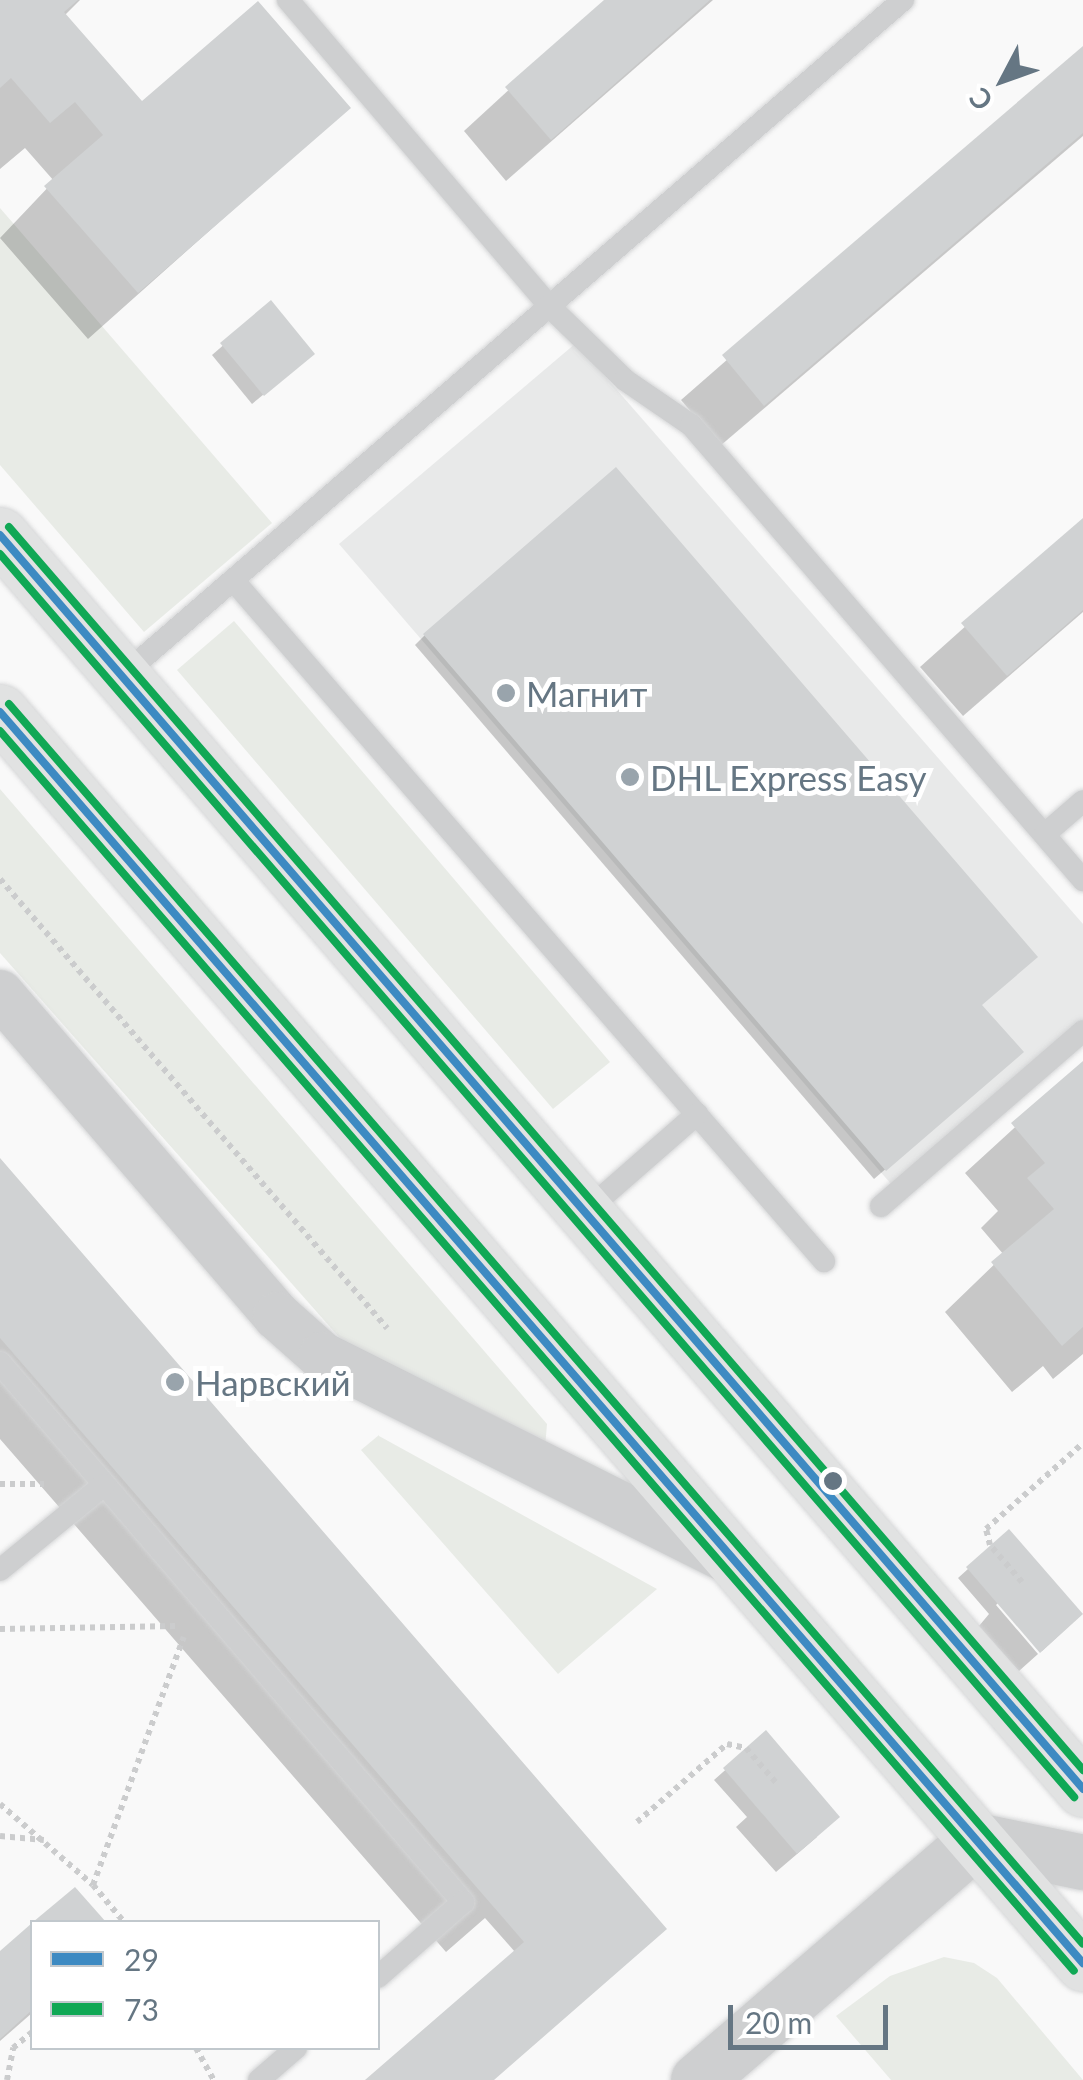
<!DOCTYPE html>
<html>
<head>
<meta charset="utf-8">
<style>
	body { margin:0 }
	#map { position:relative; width:1083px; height:2080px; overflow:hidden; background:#f9f9f9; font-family:Lato,sans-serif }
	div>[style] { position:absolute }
	.built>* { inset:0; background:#e8e9e9 }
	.green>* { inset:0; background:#e8ebe6 }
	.shadow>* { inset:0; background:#0003 }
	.building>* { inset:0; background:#d0d2d3 }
	.path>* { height:6px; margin-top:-3px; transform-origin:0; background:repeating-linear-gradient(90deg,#cbcccd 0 5px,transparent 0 10px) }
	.roads { filter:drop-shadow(0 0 2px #d5d6d7) drop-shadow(0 0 2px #d5d6d7) }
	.service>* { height:22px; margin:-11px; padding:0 11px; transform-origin:11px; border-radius:11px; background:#cecfd0 }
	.minor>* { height:48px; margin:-24px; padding:0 24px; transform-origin:24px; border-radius:24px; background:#cecfd0 }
	.tertiary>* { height:55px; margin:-27.5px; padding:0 27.5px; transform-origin:27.5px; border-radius:27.5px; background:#cecfd0 }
	.primary>* { height:55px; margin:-27.5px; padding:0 27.5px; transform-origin:27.5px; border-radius:27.5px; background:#e1e2e2 }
	.bus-1>* { height:8px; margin:-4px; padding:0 4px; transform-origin:4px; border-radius:4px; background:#3d8ac2 }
	.bus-2>* { height:8px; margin:-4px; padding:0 4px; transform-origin:4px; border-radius:4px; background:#10a855 }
	.bus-3>* { height:8px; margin:-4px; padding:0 4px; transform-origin:4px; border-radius:4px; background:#10a855 }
	.dots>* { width:28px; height:28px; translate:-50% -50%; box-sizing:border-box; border:5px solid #fff; border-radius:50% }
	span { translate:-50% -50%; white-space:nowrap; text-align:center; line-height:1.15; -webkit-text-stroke:10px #fff; paint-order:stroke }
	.poi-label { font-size:35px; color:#657683 }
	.left { translate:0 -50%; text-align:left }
	.legend { position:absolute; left:30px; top:1920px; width:350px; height:130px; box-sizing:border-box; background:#fff; border:2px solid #c1c8cd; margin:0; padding:12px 18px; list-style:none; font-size:30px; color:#657683 }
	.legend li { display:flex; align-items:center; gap:20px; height:50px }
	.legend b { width:50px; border:2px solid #c1c8cd }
	.north { position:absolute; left:953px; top:30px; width:100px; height:100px; -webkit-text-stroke:8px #fff; paint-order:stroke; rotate:229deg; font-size:28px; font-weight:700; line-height:40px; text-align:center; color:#657683 }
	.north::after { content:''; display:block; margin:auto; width:35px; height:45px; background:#657683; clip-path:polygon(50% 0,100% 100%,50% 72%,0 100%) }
	.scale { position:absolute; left:728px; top:2005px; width:160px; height:45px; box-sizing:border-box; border:5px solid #657683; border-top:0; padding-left:12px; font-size:30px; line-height:35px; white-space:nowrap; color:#657683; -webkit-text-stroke:8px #fff; paint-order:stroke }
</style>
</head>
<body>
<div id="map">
	<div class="built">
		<div style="clip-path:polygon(576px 343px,1083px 924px,1083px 1021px,891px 1184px,339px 544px)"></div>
	</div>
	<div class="green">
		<div style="clip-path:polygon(0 208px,272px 523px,144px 632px,0 465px)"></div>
		<div style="clip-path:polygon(234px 621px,610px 1062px,553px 1109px,177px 670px)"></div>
		<div style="clip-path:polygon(0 789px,547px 1424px,545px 1448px,379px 1367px,338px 1336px,0 953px)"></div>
		<div style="clip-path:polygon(379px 1435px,379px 1436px,657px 1589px,558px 1674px,361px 1450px)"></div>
		<div style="clip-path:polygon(944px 1957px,974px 1963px,997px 1978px,1083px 2080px,891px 2080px,836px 2016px,890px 1976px)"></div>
	</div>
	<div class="shadow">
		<div style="clip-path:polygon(0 0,80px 0,64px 16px,141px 105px,347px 108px,88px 339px,0 238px,54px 181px,25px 148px,0 169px)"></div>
		<div style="clip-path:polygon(607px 0,713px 0,506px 181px,464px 131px)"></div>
		<div style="clip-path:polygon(1083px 49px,1083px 136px,720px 446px,681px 400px)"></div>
		<div style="clip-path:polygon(271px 304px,302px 363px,252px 404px,212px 355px)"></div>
		<div style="clip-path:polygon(1083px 521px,1083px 612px,963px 716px,920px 667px)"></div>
		<div style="clip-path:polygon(425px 635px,980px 1006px,1010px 1062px,874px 1179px,415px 645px)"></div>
		<div style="clip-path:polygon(1083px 1065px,1083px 1354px,1053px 1379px,1043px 1366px,1012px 1392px,945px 1312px,1004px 1255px,981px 1228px,998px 1211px,965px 1173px)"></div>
		<div style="clip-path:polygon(0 1161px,664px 1929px,492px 2080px,369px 2080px,515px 1952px,485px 1918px,446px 1952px,0 1439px)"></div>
		<div style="clip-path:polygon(1009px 1532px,1081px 1615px,1042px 1651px,999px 1602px,996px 1605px,1038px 1654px,1019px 1671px,979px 1626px,989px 1614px,958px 1578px)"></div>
		<div style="clip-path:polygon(766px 1734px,817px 1837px,776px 1872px,736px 1827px,747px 1817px,714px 1780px)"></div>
		<div style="clip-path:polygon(32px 1927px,32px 2013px,0 2041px,0 1954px)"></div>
	</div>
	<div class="building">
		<div style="clip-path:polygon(0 0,78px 0,64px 12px,142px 101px,258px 1px,351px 108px,138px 293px,44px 186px,103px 135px,75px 102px,50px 123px,11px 78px,0 88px)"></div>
		<div style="clip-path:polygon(604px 0,710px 0,551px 140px,505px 87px)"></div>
		<div style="clip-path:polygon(1083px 46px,1083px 133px,764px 406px,722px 355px)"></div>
		<div style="clip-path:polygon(271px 300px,315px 354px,264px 396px,220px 343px)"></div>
		<div style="clip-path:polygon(616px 467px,1038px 957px,982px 1005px,1024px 1052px,886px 1171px,423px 634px)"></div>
		<div style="clip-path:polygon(1083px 518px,1083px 610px,1007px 676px,961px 623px)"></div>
		<div style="clip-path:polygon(1083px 1061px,1083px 1327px,1062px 1346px,991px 1262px,1054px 1209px,1027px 1178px,1045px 1163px,1011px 1123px)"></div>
		<div style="clip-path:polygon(0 1158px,667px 1929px,494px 2080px,365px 2080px,524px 1942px,0 1338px)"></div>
		<div style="clip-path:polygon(1009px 1529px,1083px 1614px,1040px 1653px,966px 1567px)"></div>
		<div style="clip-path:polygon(766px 1730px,840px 1817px,797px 1854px,723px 1768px)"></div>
		<div style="clip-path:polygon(75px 1887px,106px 1922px,33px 1922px)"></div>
		<div style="clip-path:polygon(32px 1923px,32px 2010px,0 2039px,0 1951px)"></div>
	</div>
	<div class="path">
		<div style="left:0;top:879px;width:593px;rotate:49.24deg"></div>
		<div style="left:0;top:1484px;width:44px"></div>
		<div style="left:1022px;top:1582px;width:49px;rotate:-130.9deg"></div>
		<div style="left:990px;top:1545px;width:16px;rotate:-104deg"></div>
		<div style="left:986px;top:1529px;width:127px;rotate:-41.5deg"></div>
		<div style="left:0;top:1629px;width:177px;rotate:-1deg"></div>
		<div style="left:0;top:1804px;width:123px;rotate:41.1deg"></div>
		<div style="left:93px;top:1885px;width:48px;rotate:50deg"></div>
		<div style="left:637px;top:1822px;width:119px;rotate:-40.9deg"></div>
		<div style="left:727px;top:1744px;width:19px;rotate:12deg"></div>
		<div style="left:746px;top:1748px;width:49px;rotate:49.1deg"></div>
		<div style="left:0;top:1836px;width:44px;rotate:5.2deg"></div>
		<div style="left:93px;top:1885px;width:264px;rotate:-69.9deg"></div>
		<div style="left:196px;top:2048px;width:37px;rotate:61deg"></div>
		<div style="left:7px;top:2080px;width:33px;rotate:-79deg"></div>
		<div style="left:13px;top:2048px;width:25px;rotate:-40deg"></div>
	</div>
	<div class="roads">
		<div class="service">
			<div style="left:288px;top:0;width:402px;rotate:49.5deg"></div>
			<div style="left:549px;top:306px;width:106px;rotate:44.2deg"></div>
			<div style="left:625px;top:380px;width:80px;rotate:34.3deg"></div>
			<div style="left:691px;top:425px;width:601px;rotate:49.25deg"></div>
			<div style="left:233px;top:580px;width:902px;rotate:49.05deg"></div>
			<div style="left:122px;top:676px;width:1033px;rotate:-40.88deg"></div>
			<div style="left:1045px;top:834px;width:50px;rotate:-41deg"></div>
			<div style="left:881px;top:1206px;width:267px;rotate:-40.9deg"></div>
			<div style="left:585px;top:1212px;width:149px;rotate:-41.2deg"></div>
			<div style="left:0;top:1363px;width:711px;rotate:49.34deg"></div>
			<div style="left:463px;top:1902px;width:113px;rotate:138.6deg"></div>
			<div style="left:0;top:1570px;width:134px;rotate:-39.3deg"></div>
			<div style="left:259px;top:2080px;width:49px;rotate:-40.9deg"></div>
		</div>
		<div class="minor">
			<div style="left:0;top:994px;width:425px;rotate:49.3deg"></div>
			<div style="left:277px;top:1316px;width:60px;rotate:41.6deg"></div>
			<div style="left:322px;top:1356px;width:461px;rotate:26.6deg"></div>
		</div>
		<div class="tertiary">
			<div style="left:698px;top:2080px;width:367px;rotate:-40.8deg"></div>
			<div style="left:976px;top:1840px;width:109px;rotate:11.6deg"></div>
		</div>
		<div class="primary">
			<div style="left:0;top:535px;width:1657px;rotate:49.18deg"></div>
			<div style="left:0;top:712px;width:1655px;rotate:49.12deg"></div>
		</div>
	</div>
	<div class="bus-1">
		<div style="left:0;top:535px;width:1657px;rotate:49.18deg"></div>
		<div style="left:0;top:712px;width:1655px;rotate:49.12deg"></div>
	</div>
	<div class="bus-2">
		<div style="left:0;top:554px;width:1643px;rotate:49.17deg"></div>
		<div style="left:0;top:731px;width:1640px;rotate:49.1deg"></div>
	</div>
	<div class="bus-3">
		<div style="left:9px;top:527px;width:1643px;rotate:49.17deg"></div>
		<div style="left:9px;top:704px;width:1640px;rotate:49.1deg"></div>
	</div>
	<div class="dots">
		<div style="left:506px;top:693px;background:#99a4ac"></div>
		<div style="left:630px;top:777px;background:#99a4ac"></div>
		<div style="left:175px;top:1382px;background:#99a4ac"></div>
		<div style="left:833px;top:1481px;background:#657683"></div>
	</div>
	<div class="poi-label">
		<span class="left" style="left:526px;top:693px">Магнит</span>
		<span class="left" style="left:650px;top:777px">DHL Express Easy</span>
		<span class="left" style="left:195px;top:1382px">Нарвский</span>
	</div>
	<ul class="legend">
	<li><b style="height:12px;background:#3d8ac2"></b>29</li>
	<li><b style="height:12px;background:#10a855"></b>73</li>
	</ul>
	<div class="north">С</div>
	<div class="scale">20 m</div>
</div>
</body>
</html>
